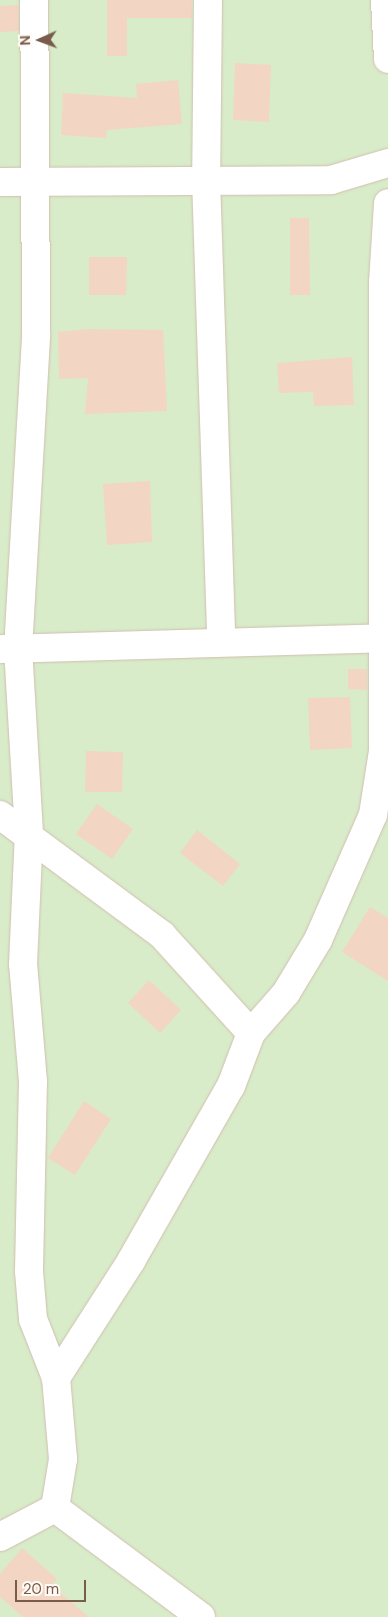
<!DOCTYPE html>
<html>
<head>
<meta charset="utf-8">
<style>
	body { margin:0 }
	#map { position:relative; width:388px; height:1617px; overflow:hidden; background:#fdf6ec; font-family:"DM Sans",sans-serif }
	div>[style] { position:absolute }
	.green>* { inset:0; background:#d8ecc9 }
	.building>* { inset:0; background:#f3d5c3 }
	.roads { filter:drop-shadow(0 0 1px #d1beb0) drop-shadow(0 0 1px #d1beb0) }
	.minor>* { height:28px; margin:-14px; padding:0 14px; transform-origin:14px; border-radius:14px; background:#fff }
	span { translate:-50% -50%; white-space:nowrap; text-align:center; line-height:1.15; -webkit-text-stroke:5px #fffaf3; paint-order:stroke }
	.north { position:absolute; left:15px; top:15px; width:50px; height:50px; -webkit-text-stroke:4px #fffaf3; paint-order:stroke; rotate:268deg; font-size:14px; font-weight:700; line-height:20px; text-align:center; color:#7a5c4d }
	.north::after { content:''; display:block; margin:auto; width:18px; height:22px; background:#7a5c4d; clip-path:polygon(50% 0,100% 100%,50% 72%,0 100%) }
	.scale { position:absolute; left:15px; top:1580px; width:71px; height:22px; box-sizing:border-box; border:2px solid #7a5c4d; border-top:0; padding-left:6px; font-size:15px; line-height:18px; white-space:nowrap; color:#7a5c4d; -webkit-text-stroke:4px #fffaf3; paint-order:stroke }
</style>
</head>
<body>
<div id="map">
	<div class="green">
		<div style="clip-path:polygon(0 0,388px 0,388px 1617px,0 1617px)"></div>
	</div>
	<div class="building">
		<div style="clip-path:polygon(107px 0,192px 0,192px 18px,127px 18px,127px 56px,107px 56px)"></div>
		<div style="clip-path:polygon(18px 5px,19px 31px,0 32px,0 6px)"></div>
		<div style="clip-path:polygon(235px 63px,271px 65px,269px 122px,233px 120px)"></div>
		<div style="clip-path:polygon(178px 80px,182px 124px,107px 130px,106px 138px,61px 135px,63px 93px,137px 98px,136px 84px)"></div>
		<div style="clip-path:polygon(290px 218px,309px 218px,310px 295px,290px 295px)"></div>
		<div style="clip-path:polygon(89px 257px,127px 257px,126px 295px,89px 295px)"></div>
		<div style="clip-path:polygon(87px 329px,163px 330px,167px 411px,85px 414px,88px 378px,59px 379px,58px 332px)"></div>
		<div style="clip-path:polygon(352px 357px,354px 405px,314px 406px,313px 392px,279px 393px,277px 363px)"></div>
		<div style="clip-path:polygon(150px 481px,152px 542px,107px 545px,103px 484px)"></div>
		<div style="clip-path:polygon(348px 669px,367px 669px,367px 690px,348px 689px)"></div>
		<div style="clip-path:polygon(350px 697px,352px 748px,310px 750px,308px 698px)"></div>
		<div style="clip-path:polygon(86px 751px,123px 752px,122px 792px,85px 792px)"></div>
		<div style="clip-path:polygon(97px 804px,133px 829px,112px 859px,76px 834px)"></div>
		<div style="clip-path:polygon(197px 830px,240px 864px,223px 886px,180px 853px)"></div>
		<div style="clip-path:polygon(370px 907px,388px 918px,388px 981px,342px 952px)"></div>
		<div style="clip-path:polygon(149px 980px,181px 1010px,160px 1033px,128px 1003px)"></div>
		<div style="clip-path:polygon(84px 1101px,111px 1119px,75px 1175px,48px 1158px)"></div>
		<div style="clip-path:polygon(22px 1548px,57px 1579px,51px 1585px,89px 1617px,23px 1617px,0 1597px,0 1574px)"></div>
	</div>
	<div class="roads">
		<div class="minor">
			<div style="left:208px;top:0;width:179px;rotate:90.6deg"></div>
			<div style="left:206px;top:179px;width:462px;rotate:88.1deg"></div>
			<div style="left:385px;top:0;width:59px;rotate:87.1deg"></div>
			<div style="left:0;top:182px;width:331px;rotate:-0.3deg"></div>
			<div style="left:331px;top:180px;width:59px;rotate:-16.6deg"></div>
			<div style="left:1px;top:649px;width:387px;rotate:-1.6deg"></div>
			<div style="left:0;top:815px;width:202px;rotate:36.5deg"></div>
			<div style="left:162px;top:935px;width:132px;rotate:47.8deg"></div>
			<div style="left:56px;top:1378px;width:139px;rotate:-57.3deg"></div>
			<div style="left:131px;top:1261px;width:202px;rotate:-60.3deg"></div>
			<div style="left:231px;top:1086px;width:57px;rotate:-69.3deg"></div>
			<div style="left:251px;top:1033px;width:53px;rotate:-48.8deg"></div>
			<div style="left:286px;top:993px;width:62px;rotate:-58.9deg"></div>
			<div style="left:318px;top:940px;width:137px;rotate:-66.3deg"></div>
			<div style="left:373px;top:815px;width:65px;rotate:-81.1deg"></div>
			<div style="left:383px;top:751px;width:468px;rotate:-90deg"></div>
			<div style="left:383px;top:283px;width:80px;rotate:-86.4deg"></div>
			<div style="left:55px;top:1508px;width:182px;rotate:36.7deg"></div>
			<div style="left:0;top:1537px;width:62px;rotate:-27.8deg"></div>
			<div style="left:55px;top:1508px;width:50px;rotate:-80.7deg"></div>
			<div style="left:63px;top:1459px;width:81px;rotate:-94.9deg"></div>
			<div style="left:56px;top:1378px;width:63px;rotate:-111.3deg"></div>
			<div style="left:33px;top:1319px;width:48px;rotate:-94.8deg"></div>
			<div style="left:29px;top:1271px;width:189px;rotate:-88.8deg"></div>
			<div style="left:33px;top:1082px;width:118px;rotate:-94.8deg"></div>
			<div style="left:23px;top:964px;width:131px;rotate:-87.4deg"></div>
			<div style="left:29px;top:833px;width:183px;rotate:-93.4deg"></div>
			<div style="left:18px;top:650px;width:316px;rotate:-86.7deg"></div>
			<div style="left:36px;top:335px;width:335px;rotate:-90.3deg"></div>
		</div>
	</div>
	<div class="north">N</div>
	<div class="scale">20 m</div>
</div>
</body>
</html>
